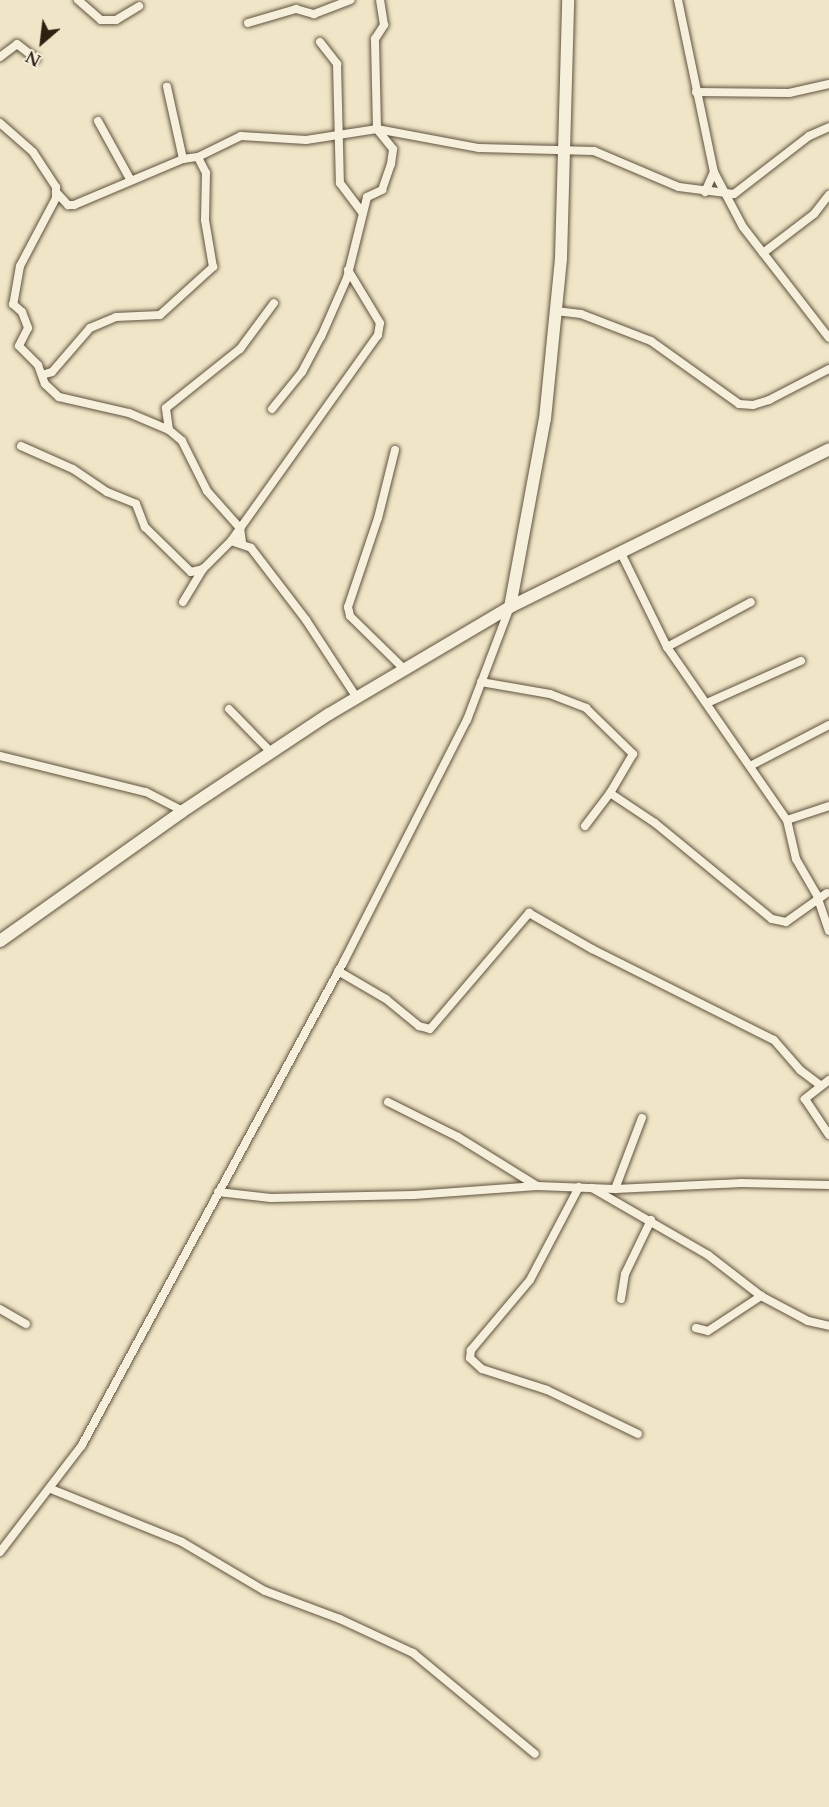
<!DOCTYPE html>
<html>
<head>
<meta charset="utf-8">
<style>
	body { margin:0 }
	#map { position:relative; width:829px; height:1807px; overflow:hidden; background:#f0e6c7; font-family:Cardo,serif }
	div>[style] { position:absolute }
	.roads { filter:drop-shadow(0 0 2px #60523f) drop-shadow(0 0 2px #60523f) }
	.street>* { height:8px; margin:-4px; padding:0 4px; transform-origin:4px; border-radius:4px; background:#f5efdb }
	.secondary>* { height:12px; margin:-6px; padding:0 6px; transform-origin:6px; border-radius:6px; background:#f5efdb }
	span { translate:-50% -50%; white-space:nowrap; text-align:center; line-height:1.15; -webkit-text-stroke:4.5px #f5efdb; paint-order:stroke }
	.north { position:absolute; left:12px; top:12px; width:60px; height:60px; -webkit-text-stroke:4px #f5efdb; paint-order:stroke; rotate:208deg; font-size:16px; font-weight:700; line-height:24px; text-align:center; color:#302012 }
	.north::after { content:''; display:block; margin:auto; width:21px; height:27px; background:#302012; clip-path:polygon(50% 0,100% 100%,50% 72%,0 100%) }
</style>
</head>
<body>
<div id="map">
	<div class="roads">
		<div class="street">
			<div style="left:78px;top:0;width:30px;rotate:41deg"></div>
			<div style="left:101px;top:20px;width:15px"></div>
			<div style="left:116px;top:20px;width:27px;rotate:-31deg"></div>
			<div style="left:678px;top:0;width:176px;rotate:78.2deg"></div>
			<div style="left:714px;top:172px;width:62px;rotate:62.2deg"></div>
			<div style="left:743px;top:227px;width:140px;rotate:52.2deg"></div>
			<div style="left:248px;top:23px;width:50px;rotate:-16.3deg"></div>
			<div style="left:296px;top:9px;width:19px;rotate:16deg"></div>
			<div style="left:314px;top:14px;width:39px;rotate:-21deg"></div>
			<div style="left:320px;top:42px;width:28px;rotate:52deg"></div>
			<div style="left:337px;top:64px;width:119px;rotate:88.6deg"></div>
			<div style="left:340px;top:183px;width:36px;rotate:53deg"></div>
			<div style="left:0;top:57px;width:21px;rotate:-37deg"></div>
			<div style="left:17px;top:44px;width:24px;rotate:38deg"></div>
			<div style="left:696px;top:92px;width:93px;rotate:0.6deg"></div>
			<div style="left:789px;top:93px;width:41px;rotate:-12.7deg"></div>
			<div style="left:98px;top:121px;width:66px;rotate:61.1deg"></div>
			<div style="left:0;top:123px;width:44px;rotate:41.3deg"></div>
			<div style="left:33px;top:152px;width:42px;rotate:56.7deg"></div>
			<div style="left:56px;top:187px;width:11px;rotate:90deg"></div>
			<div style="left:56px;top:198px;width:77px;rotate:117.9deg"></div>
			<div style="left:20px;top:266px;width:39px;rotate:100deg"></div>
			<div style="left:13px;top:304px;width:12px;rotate:42deg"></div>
			<div style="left:22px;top:312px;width:17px;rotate:69deg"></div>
			<div style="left:28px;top:328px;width:20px;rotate:117deg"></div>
			<div style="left:19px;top:346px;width:27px;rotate:45deg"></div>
			<div style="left:38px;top:365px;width:20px;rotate:70deg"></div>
			<div style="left:45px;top:384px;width:19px;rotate:43deg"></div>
			<div style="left:59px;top:397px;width:72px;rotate:12.9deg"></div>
			<div style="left:129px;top:413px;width:43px;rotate:23deg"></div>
			<div style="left:169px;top:430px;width:17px;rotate:40deg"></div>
			<div style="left:182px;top:441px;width:56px;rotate:63.4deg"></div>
			<div style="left:207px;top:491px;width:50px;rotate:48.3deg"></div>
			<div style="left:240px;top:528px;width:14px;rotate:82deg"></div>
			<div style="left:183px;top:159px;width:15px;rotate:-8deg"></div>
			<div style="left:198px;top:157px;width:48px;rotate:-26deg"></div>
			<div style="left:241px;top:136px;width:65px;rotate:3.5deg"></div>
			<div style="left:306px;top:140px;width:72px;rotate:-8.8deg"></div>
			<div style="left:377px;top:129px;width:104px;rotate:10.6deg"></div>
			<div style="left:479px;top:148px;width:115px;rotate:1.5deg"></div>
			<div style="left:594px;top:151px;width:92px;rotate:23deg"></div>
			<div style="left:679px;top:187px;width:55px;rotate:7.3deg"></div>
			<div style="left:734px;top:194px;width:95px;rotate:-37.7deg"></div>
			<div style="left:809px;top:136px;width:22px;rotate:-24deg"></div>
			<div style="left:56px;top:192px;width:18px;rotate:47deg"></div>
			<div style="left:68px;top:205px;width:6px"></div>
			<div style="left:74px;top:205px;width:118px;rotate:-22.9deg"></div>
			<div style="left:183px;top:159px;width:74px;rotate:-102.5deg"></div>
			<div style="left:705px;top:192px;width:22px;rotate:-66deg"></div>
			<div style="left:763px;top:253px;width:64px;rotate:-37.4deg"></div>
			<div style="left:814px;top:214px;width:24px;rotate:-52deg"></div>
			<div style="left:556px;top:311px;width:25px;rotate:7deg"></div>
			<div style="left:581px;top:314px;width:75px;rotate:21.1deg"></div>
			<div style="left:651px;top:341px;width:108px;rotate:35.6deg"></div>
			<div style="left:739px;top:404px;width:14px;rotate:4deg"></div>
			<div style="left:753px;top:405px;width:17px;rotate:-17deg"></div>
			<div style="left:769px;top:400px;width:68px;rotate:-27.3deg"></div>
			<div style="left:42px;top:375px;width:10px;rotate:-17deg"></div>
			<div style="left:52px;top:372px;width:58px;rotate:-49.2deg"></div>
			<div style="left:90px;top:328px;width:28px;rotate:-23deg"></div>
			<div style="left:116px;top:317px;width:44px;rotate:-2.6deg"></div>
			<div style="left:160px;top:315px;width:72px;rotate:-42.2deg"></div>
			<div style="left:213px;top:267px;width:48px;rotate:-99.7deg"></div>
			<div style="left:205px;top:220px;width:47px;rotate:-88.8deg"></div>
			<div style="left:206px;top:173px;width:18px;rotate:-117deg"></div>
			<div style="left:272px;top:409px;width:48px;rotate:-51deg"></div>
			<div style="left:302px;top:372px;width:40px;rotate:-62deg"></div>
			<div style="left:321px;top:337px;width:64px;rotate:-66.2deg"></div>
			<div style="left:347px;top:278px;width:83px;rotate:-76.1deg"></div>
			<div style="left:367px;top:197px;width:17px;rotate:-25deg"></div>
			<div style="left:382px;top:190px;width:28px;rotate:-71deg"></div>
			<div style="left:391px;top:164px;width:15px;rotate:-82deg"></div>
			<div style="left:393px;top:149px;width:26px;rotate:-129deg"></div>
			<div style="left:377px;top:129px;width:90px;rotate:-91.3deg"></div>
			<div style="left:375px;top:39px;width:17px;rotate:-57deg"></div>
			<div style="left:384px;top:25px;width:25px;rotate:-99deg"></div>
			<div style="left:169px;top:430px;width:22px;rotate:-98deg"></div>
			<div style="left:166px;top:408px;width:95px;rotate:-38.6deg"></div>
			<div style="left:240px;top:349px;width:57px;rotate:-53.5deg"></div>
			<div style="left:21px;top:446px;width:57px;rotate:23.9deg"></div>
			<div style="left:73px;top:469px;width:41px;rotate:34.1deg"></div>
			<div style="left:107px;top:492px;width:31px;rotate:22deg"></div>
			<div style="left:136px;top:504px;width:25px;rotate:69deg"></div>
			<div style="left:145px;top:527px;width:64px;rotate:44.4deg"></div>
			<div style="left:191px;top:572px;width:12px;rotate:-14deg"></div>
			<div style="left:203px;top:569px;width:40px;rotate:-45deg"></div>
			<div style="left:231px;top:541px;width:21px;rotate:19deg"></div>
			<div style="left:251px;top:548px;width:91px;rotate:52.6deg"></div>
			<div style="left:306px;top:620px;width:93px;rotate:56.8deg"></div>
			<div style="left:395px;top:450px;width:70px;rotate:104deg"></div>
			<div style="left:378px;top:518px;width:94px;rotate:108.6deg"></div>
			<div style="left:348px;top:607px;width:9px;rotate:77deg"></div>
			<div style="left:350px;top:616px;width:77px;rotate:44.5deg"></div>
			<div style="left:231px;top:541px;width:253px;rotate:-54.5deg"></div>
			<div style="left:378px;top:335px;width:12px;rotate:-81deg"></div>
			<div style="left:380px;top:323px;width:62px;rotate:-121.1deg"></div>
			<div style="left:620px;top:551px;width:107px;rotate:63.9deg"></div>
			<div style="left:667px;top:647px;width:211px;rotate:55.3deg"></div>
			<div style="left:787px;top:820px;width:40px;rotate:77deg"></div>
			<div style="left:796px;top:859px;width:39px;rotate:60deg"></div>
			<div style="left:816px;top:893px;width:40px;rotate:71.1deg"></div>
			<div style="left:183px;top:602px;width:39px;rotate:-59deg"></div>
			<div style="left:667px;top:647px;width:95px;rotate:-28.2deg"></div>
			<div style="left:481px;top:682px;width:70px;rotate:9.9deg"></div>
			<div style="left:550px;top:694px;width:39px;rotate:21deg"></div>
			<div style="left:586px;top:708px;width:66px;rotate:44.4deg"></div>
			<div style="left:633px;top:754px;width:45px;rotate:120.5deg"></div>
			<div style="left:610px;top:793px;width:54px;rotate:33.7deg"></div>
			<div style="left:655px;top:823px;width:151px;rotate:39.4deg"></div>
			<div style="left:772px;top:919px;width:14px;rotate:12deg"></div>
			<div style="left:786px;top:922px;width:50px;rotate:-35.3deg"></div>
			<div style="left:707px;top:703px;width:103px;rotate:-24.1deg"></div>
			<div style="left:229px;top:709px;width:60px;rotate:45.7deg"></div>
			<div style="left:0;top:756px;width:150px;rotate:13.9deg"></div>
			<div style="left:146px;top:792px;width:42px;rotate:27.2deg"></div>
			<div style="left:752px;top:765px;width:87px;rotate:-27.5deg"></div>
			<div style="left:787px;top:820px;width:44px;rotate:-18.4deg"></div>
			<div style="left:585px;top:826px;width:41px;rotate:-52.9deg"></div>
			<div style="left:338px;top:971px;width:56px;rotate:30.3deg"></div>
			<div style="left:386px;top:999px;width:43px;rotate:39.3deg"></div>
			<div style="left:419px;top:1026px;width:11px;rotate:15deg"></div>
			<div style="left:430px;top:1029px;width:153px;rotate:-49.5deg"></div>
			<div style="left:529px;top:913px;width:73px;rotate:29.7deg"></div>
			<div style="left:592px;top:949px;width:203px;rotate:26.6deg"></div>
			<div style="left:774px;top:1040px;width:40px;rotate:49deg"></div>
			<div style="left:800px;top:1070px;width:25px;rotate:37deg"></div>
			<div style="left:829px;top:1080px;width:31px;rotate:142deg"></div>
			<div style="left:805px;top:1099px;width:43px;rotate:56.3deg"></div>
			<div style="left:388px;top:1102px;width:78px;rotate:26.6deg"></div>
			<div style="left:458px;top:1137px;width:93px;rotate:31.8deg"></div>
			<div style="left:579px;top:1187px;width:105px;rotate:117.8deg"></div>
			<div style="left:530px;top:1280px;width:92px;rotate:130.1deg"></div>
			<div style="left:471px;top:1350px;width:8px;rotate:97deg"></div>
			<div style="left:470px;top:1358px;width:16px;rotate:43deg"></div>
			<div style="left:482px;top:1369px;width:68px;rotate:17.9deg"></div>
			<div style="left:547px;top:1390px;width:101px;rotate:25.8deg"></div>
			<div style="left:592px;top:1188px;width:134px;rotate:30deg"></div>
			<div style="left:708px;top:1255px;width:67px;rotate:37.7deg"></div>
			<div style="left:761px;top:1296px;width:53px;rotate:28deg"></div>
			<div style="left:808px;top:1321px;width:22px;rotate:13deg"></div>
			<div style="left:615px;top:1189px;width:76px;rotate:-69.2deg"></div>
			<div style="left:218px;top:1192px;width:53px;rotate:6.5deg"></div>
			<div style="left:271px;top:1198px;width:143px;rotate:-1.2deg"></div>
			<div style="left:414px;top:1195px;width:123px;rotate:-4.2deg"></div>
			<div style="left:537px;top:1186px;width:78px;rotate:2.2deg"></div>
			<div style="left:615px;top:1189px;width:126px;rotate:-2.7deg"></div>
			<div style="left:741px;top:1183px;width:88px;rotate:1.3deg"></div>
			<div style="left:621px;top:1299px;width:25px;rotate:-81deg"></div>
			<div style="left:625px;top:1274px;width:60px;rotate:-64.3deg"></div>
			<div style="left:0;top:1309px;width:30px;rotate:30deg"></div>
			<div style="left:696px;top:1328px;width:12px;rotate:14deg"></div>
			<div style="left:708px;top:1331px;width:64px;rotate:-33.4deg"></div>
			<div style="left:51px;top:1489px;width:141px;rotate:22deg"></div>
			<div style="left:182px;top:1542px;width:96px;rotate:30.6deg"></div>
			<div style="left:265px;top:1591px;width:80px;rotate:20.5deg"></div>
			<div style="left:340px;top:1619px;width:81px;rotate:25deg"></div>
			<div style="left:413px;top:1653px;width:158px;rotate:39.6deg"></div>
			<div style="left:0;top:1552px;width:135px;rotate:-52.5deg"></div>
			<div style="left:82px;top:1445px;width:550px;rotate:-61.57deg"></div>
			<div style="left:344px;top:961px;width:271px;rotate:-63deg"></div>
			<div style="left:467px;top:720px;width:121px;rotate:-69.2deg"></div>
		</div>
		<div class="secondary">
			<div style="left:510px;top:607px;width:191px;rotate:-79.5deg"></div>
			<div style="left:545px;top:419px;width:162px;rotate:-84.3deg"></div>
			<div style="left:561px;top:258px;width:258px;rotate:-88.4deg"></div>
			<div style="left:0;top:941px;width:224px;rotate:-35.4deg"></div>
			<div style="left:183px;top:811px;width:175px;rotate:-33.6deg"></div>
			<div style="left:329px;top:714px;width:210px;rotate:-30.6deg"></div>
			<div style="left:510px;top:607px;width:356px;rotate:-26.3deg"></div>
		</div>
	</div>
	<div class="north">N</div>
</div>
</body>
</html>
